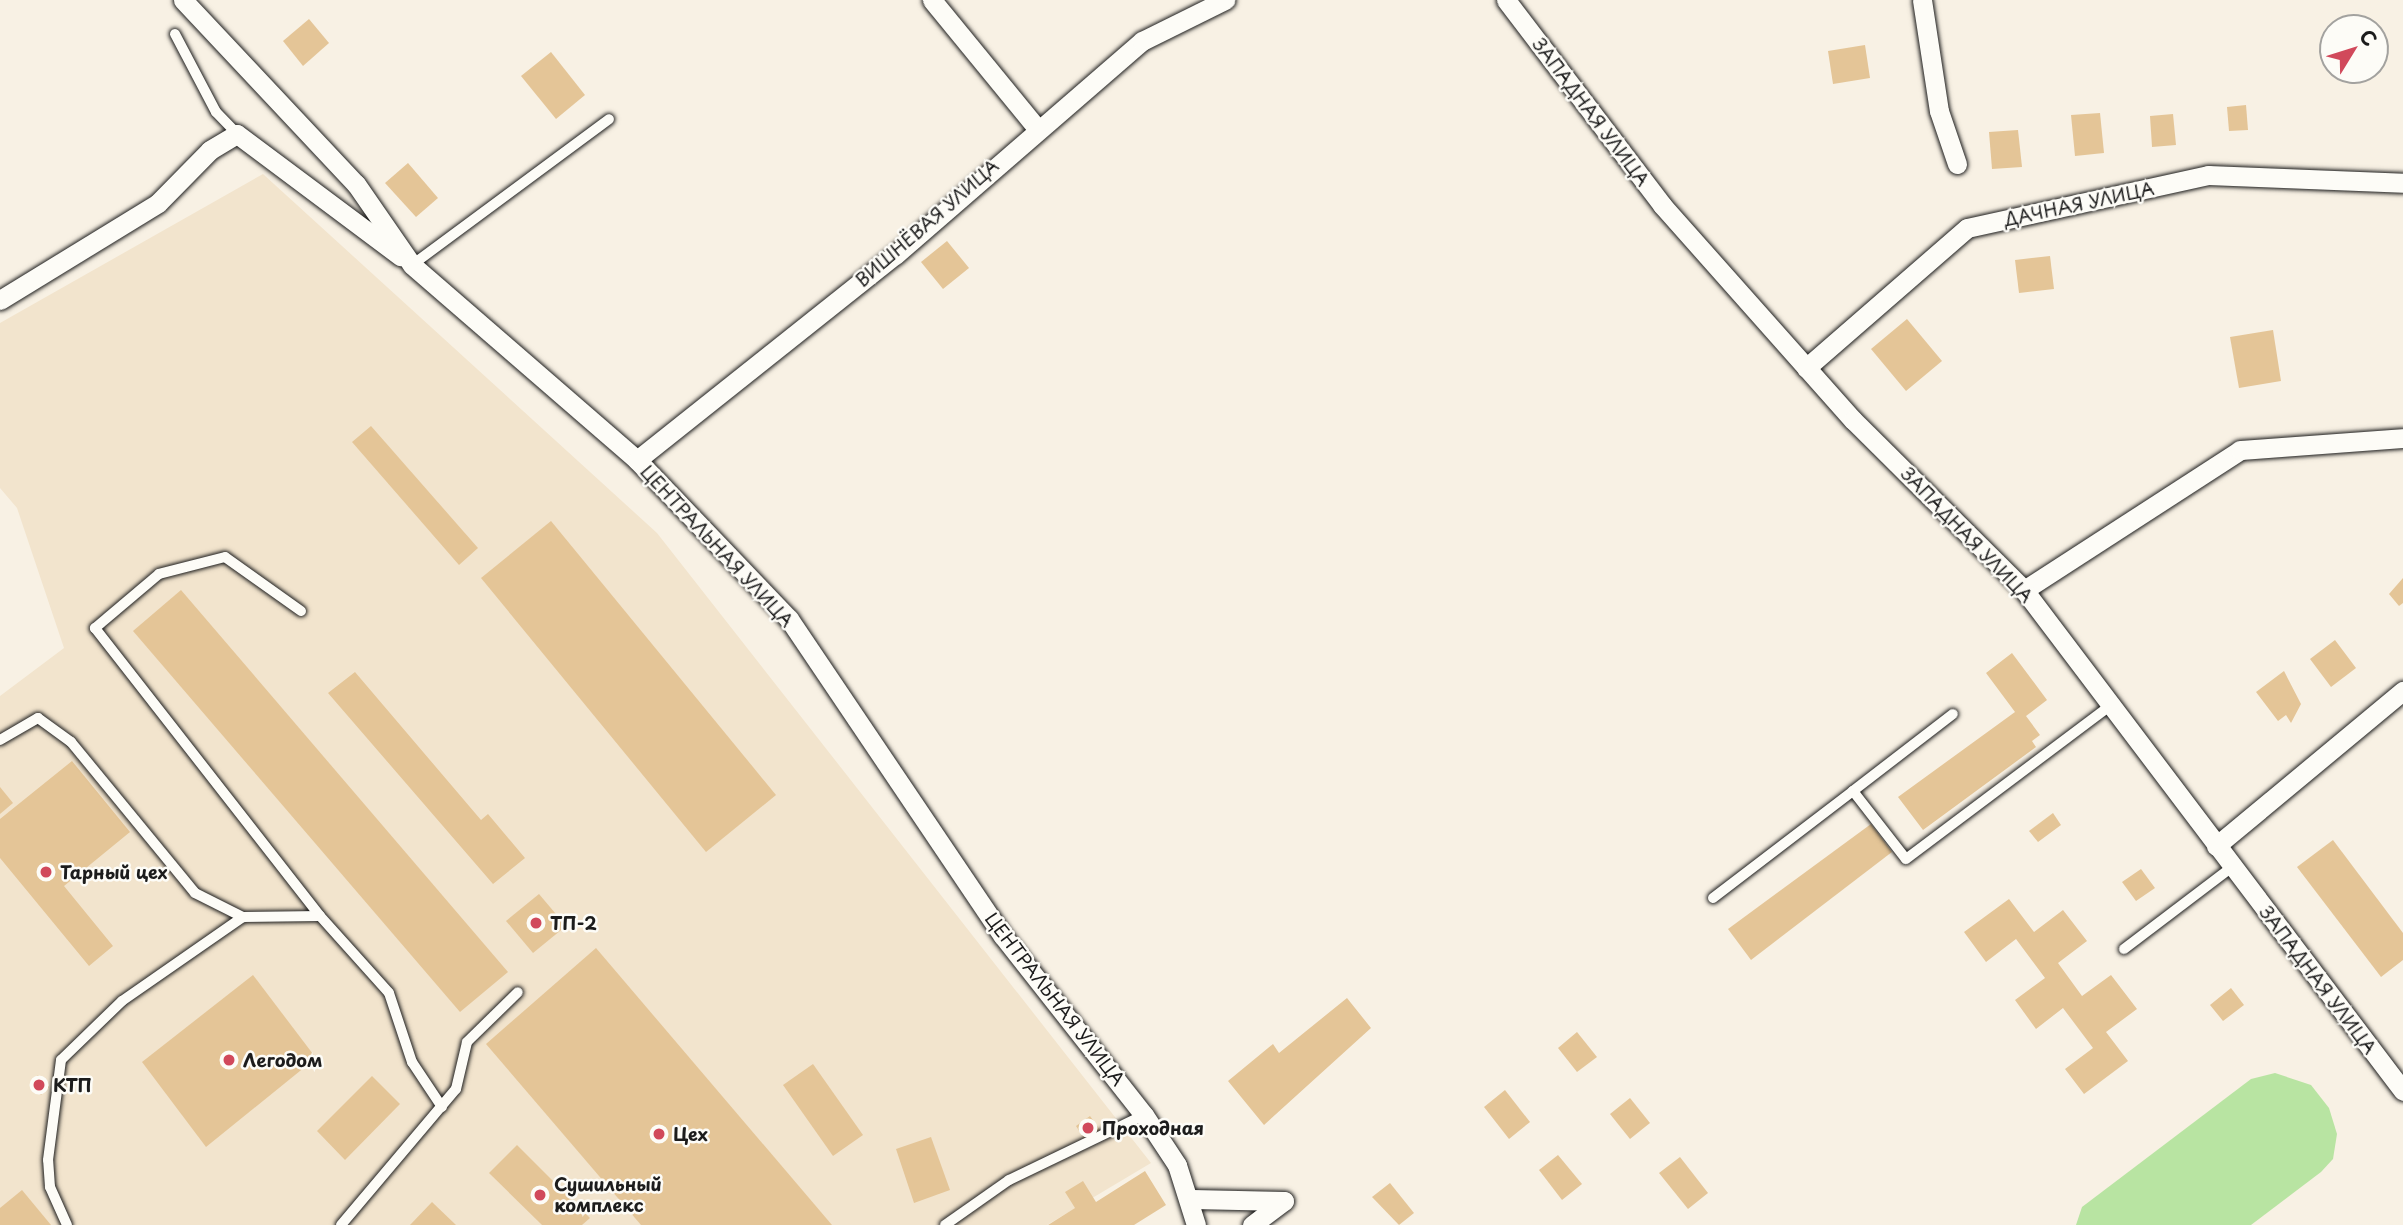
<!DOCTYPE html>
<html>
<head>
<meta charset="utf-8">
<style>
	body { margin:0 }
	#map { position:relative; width:2403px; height:1225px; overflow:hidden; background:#f8f1e4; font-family:"Playpen Sans",sans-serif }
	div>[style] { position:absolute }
	.built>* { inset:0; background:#f2e4cd }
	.green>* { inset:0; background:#b8e4a2 }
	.building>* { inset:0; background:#e4c597 }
	.roads { filter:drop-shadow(0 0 2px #1c1c1c) drop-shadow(0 0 2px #1c1c1c) }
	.service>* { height:10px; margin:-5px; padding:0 5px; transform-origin:5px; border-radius:5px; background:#fdfcf7 }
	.minor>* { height:19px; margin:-9.5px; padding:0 9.5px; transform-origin:9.5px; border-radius:9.5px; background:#fdfcf7 }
	.dots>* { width:19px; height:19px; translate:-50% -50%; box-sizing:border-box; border:4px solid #fdfcf7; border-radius:50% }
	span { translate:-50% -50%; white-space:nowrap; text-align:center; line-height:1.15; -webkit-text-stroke:5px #fdfcf7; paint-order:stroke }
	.street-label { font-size:18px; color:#1c1c1c }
	.poi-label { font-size:18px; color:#1c1c1c; font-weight:700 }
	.left { translate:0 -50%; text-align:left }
	.north { position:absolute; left:2319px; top:14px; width:70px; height:70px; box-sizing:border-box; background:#fdfcf7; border:2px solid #a3a29f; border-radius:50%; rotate:52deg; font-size:19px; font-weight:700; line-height:28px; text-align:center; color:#1c1c1c }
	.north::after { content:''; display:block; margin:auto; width:24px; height:32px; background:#d1495b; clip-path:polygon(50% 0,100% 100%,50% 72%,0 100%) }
</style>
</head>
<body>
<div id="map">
	<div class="built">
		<div style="clip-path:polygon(263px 174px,657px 533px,1151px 1163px,1047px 1225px,0 1225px,0 696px,64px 648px,17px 508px,0 488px,0 323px)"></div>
	</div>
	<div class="green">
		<div style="clip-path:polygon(2275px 1073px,2311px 1085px,2329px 1108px,2337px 1134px,2333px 1159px,2321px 1172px,2251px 1225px,2076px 1225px,2082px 1207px,2251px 1079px)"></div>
	</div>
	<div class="building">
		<div style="clip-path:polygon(309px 19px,329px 43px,303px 66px,283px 41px)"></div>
		<div style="clip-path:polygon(1865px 45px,1870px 78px,1833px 84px,1828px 51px)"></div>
		<div style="clip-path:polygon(551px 52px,585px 95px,556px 119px,521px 76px)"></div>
		<div style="clip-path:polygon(2246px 105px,2248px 130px,2229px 131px,2227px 107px)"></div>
		<div style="clip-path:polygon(2100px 113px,2104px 153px,2075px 156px,2071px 115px)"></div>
		<div style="clip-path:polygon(2173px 114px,2176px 145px,2152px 147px,2150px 116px)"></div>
		<div style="clip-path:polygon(2018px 130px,2022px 167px,1992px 169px,1989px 132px)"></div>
		<div style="clip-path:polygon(408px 163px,438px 198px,416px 217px,385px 183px)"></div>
		<div style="clip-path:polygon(947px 241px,969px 268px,943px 289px,921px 262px)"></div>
		<div style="clip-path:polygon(2050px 256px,2054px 289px,2019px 293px,2015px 260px)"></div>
		<div style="clip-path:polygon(1907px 319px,1942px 361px,1906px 391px,1871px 349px)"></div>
		<div style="clip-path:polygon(2273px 330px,2281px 381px,2239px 388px,2230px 337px)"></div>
		<div style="clip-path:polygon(371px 426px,478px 548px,459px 565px,352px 442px)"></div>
		<div style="clip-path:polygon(551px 521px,776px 795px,706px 852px,481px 578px)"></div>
		<div style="clip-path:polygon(2403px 578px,2403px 603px,2399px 606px,2389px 594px)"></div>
		<div style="clip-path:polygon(181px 590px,508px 972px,460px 1012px,133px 631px)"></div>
		<div style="clip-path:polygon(2335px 640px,2356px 668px,2331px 687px,2310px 659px)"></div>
		<div style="clip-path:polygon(2012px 653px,2047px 700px,2026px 716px,2040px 735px,2032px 741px,2036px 747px,1923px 830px,1898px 797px,2015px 712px,1986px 673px)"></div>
		<div style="clip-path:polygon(2284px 671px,2301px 704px,2291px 723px,2286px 715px,2278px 721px,2256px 692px)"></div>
		<div style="clip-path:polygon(355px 672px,481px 820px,488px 814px,525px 858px,493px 884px,328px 693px)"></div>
		<div style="clip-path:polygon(72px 761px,130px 832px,64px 886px,113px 946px,89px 966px,0 858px,0 819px)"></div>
		<div style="clip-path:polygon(0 787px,13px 803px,0 814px)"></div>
		<div style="clip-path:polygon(2053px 813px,2061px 825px,2038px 842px,2029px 831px)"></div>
		<div style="clip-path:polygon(1871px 824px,1892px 852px,1751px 960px,1728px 929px)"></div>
		<div style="clip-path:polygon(2333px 840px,2403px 933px,2403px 960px,2381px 977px,2297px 867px)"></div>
		<div style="clip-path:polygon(2141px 869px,2155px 888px,2136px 901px,2122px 882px)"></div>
		<div style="clip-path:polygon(539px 894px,566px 926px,533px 953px,506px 921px)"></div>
		<div style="clip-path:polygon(2009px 899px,2034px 932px,2063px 910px,2087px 941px,2058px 963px,2082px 996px,2111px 975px,2137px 1009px,2106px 1032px,2128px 1061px,2084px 1094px,2065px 1069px,2093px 1048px,2063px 1008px,2036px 1029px,2015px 1000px,2045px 978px,2016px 939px,1986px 962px,1964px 932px)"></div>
		<div style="clip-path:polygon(596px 948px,832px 1225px,641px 1225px,486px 1044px)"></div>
		<div style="clip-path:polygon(253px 975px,316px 1058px,206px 1147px,142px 1062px)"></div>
		<div style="clip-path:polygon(2231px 988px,2244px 1005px,2223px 1021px,2210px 1005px)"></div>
		<div style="clip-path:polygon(1347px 998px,1371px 1028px,1264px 1125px,1228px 1081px,1273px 1044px,1279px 1053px)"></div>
		<div style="clip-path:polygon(1577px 1032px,1597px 1057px,1577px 1072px,1558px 1048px)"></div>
		<div style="clip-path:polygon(813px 1064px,863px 1135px,833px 1156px,783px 1085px)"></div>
		<div style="clip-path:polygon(38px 1075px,49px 1087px,41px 1095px,30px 1083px)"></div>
		<div style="clip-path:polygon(372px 1076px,400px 1104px,345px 1160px,317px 1131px)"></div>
		<div style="clip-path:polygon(1505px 1090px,1530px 1122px,1509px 1139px,1484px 1107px)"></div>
		<div style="clip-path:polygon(1630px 1098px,1650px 1123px,1630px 1139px,1610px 1114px)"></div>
		<div style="clip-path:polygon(1090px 1116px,1100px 1130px,1085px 1140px,1076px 1126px)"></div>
		<div style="clip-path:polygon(931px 1137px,950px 1190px,914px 1203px,896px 1149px)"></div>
		<div style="clip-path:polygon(517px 1145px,590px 1218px,582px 1225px,542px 1225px,489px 1173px)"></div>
		<div style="clip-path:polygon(1558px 1155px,1582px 1184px,1562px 1200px,1539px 1170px)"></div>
		<div style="clip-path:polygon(1680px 1157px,1708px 1193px,1688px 1209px,1659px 1173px)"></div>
		<div style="clip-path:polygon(1145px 1171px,1166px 1205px,1134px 1225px,1048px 1225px,1075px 1208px,1065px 1192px,1083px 1181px,1096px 1202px)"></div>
		<div style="clip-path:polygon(1390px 1183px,1414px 1213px,1399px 1225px,1372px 1197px)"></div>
		<div style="clip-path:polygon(22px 1190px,51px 1225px,0 1225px,0 1208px)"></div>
		<div style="clip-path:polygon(432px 1202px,456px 1225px,410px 1225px)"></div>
	</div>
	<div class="roads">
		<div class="service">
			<div style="left:175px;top:34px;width:88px;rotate:62.3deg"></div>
			<div style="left:216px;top:112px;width:30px;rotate:46deg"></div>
			<div style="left:412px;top:265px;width:245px;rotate:-36.5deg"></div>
			<div style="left:301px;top:611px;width:93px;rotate:-144.6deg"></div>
			<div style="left:225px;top:557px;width:68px;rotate:165.6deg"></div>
			<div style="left:159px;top:574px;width:84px;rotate:139.8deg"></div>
			<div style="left:95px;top:628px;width:365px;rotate:52deg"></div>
			<div style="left:320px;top:916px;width:103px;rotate:48.1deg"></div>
			<div style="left:389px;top:993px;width:73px;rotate:71.6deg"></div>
			<div style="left:412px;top:1062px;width:54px;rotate:56.3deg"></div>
			<div style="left:0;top:740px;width:44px;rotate:-30.1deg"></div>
			<div style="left:38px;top:718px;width:41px;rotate:36deg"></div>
			<div style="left:71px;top:742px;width:195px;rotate:50.6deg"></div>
			<div style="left:195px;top:893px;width:54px;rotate:26.6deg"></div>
			<div style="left:1853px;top:791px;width:126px;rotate:-37.6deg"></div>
			<div style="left:1713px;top:898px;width:176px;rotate:-37.4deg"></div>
			<div style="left:1853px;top:791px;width:86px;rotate:52.1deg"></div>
			<div style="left:1906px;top:859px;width:256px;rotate:-36.9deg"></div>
			<div style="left:2124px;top:949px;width:136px;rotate:-37.2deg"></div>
			<div style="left:67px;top:1225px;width:42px;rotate:-114.1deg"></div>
			<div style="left:50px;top:1187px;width:27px;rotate:-94deg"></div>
			<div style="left:48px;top:1160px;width:101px;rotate:-82.6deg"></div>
			<div style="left:61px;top:1060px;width:85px;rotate:-44deg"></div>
			<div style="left:122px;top:1001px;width:147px;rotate:-34.8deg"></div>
			<div style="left:243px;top:917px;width:77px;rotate:-0.7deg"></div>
			<div style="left:341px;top:1225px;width:178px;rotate:-49.8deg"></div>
			<div style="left:456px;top:1089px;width:48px;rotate:-76.8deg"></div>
			<div style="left:467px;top:1042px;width:71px;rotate:-44.4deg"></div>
			<div style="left:945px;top:1225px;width:78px;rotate:-35.1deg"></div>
			<div style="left:1009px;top:1180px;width:150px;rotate:-25.7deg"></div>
		</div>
		<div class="minor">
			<div style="left:183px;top:0;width:253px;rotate:46.8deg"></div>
			<div style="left:356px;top:184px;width:98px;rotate:55.3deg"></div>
			<div style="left:412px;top:265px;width:298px;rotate:40.9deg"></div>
			<div style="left:637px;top:460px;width:220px;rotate:46.3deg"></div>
			<div style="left:789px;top:619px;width:382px;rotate:56deg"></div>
			<div style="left:1003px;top:936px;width:228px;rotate:51.8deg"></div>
			<div style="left:1144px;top:1115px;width:60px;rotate:56.6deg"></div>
			<div style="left:1177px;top:1165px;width:63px;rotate:72.4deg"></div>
			<div style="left:932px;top:0;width:164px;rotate:50.7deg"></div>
			<div style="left:1506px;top:0;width:258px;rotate:52.7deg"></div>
			<div style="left:1662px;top:205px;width:288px;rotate:48.4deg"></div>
			<div style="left:1853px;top:420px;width:241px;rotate:44.8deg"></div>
			<div style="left:2024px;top:590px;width:628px;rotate:52.89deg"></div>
			<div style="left:1922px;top:0;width:112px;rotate:81.3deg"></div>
			<div style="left:1939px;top:111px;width:56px;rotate:71.2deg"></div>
			<div style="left:0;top:300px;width:185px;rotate:-31.5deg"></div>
			<div style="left:158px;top:203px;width:74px;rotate:-45.5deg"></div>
			<div style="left:210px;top:150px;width:31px;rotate:-31deg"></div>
			<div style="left:237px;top:134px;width:204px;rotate:36.8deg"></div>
			<div style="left:1806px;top:368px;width:213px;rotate:-41deg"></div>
			<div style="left:1967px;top:228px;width:247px;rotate:-12.4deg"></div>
			<div style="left:2208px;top:175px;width:195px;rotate:2.3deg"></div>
			<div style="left:637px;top:460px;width:330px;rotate:-38.5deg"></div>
			<div style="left:895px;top:255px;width:327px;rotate:-40.9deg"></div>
			<div style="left:1142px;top:41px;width:93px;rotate:-26.3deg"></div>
			<div style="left:2024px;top:590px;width:257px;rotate:-32.9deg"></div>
			<div style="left:2240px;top:450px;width:163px;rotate:-4.2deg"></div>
			<div style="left:2216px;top:846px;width:243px;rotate:-39.7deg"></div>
			<div style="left:1192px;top:1199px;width:92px;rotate:1.2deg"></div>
			<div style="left:1252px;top:1225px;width:40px;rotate:-37deg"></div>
		</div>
	</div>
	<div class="dots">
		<div style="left:46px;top:872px;background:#d1495b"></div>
		<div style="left:536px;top:923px;background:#d1495b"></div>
		<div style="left:229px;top:1060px;background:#d1495b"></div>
		<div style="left:39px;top:1085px;background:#d1495b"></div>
		<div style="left:1088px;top:1128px;background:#d1495b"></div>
		<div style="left:659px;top:1134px;background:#d1495b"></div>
		<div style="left:540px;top:1195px;background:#d1495b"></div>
	</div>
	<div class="street-label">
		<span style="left:1591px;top:112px;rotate:53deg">ЗАПАДНАЯ УЛИЦА</span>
		<span style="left:2079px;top:204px;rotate:-12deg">ДАЧНАЯ УЛИЦА</span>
		<span style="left:927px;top:223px;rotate:-41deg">ВИШНЁВАЯ УЛИЦА</span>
		<span style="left:1967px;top:535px;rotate:46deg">ЗАПАДНАЯ УЛИЦА</span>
		<span style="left:717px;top:546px;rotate:47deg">ЦЕНТРАЛЬНАЯ УЛИЦА</span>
		<span style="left:2318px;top:980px;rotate:53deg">ЗАПАДНАЯ УЛИЦА</span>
		<span style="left:1055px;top:999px;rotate:52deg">ЦЕНТРАЛЬНАЯ УЛИЦА</span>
	</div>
	<div class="poi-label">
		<span class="left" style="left:60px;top:872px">Тарный цех</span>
		<span class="left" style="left:550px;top:923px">ТП-2</span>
		<span class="left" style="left:243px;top:1060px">Легодом</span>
		<span class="left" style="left:53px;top:1085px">КТП</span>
		<span class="left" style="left:1102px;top:1128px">Проходная</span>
		<span class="left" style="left:673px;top:1134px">Цех</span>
		<span class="left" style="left:554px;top:1195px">Сушильный<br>комплекс</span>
	</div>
	<div class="north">С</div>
</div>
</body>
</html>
